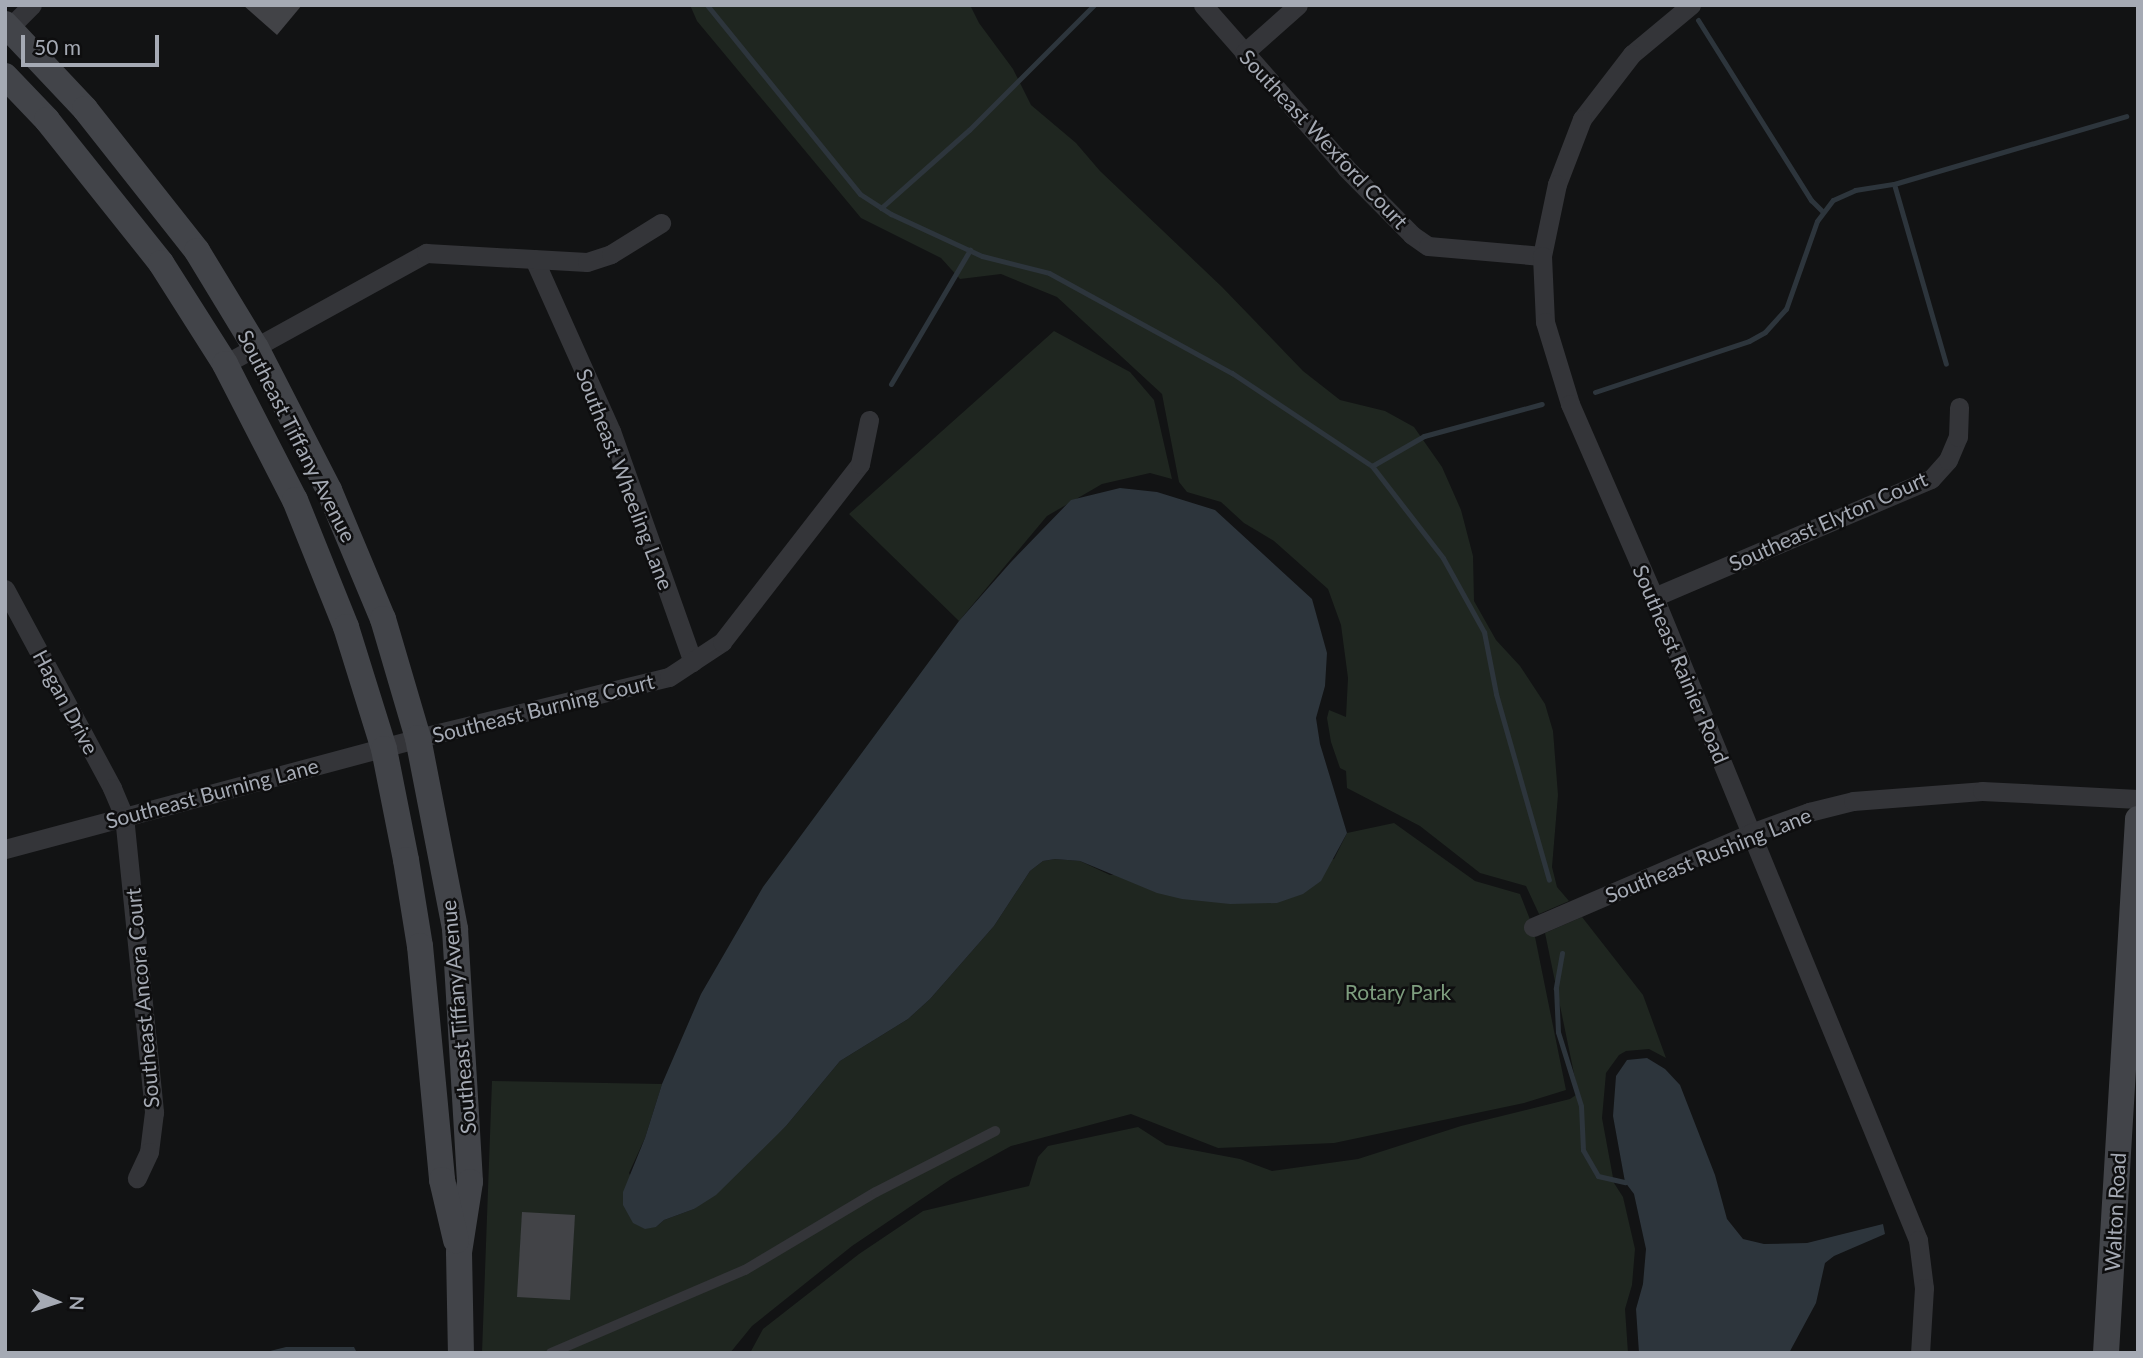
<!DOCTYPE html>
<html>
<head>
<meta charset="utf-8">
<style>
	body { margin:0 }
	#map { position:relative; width:2143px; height:1358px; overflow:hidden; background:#121314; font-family:Lato,sans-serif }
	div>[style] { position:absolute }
	.green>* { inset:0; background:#1f2620 }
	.water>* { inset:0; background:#2d353c }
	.stream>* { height:5px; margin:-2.5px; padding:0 2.5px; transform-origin:2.5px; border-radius:2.5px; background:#2d353c }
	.building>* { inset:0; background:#424347 }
	.lane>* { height:10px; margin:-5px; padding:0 5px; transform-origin:5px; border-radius:5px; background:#343539 }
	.street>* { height:19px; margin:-9.5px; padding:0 9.5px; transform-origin:9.5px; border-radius:9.5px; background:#343539 }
	.secondary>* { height:26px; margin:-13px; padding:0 13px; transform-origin:13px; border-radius:13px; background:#424449 }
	span { translate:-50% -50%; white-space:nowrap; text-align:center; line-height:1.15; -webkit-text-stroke:5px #0e0e0f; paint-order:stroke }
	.street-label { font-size:21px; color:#a5aab4 }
	.park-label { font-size:21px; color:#7d9d7e }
	.frame { position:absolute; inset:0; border:7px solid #a5aab4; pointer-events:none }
	.north { position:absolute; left:21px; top:1267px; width:70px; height:70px; -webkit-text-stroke:5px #0e0e0f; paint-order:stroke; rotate:93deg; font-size:19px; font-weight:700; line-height:28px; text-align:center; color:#a5aab4 }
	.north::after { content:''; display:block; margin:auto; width:24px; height:32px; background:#a5aab4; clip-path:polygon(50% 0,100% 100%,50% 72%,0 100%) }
	.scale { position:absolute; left:21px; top:35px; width:138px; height:32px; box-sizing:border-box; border:4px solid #a5aab4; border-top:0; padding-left:9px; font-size:21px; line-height:24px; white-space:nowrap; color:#a5aab4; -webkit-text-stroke:5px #0e0e0f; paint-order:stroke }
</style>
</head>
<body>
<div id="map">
	<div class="green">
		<div style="clip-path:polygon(690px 5px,970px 5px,979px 23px,1013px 69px,1031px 105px,1076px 143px,1100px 171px,1222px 287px,1303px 371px,1340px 400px,1385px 411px,1414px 427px,1442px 467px,1461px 510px,1473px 556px,1474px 601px,1496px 640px,1520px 666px,1545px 704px,1553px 731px,1558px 795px,1552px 867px,1557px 887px,1569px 901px,1539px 914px,1526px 886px,1480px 873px,1420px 826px,1347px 788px,1346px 771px,1340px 768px,1331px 742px,1327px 718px,1329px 710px,1346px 717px,1348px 678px,1341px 625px,1328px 589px,1274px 541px,1244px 523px,1221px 502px,1187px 492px,1179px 482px,1162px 394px,1057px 297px,1001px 274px,960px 279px,941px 258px,861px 218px,697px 21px)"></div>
		<div style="clip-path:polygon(1054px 331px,1130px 372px,1154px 400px,1172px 479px,1150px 473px,1102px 484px,1047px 516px,959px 621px,849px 514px)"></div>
		<div style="clip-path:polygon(1394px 823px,1475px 881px,1520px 894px,1533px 927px,1566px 1090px,1524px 1103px,1334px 1143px,1218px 1148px,1131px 1114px,1011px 1146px,951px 1179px,852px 1246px,752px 1326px,730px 1353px,482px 1353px,492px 1081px,662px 1084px,645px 1138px,629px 1173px,656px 1227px,664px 1220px,694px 1209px,786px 1126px,840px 1061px,908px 1019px,930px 999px,994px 926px,1030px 871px,1043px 861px,1055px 859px,1080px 861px,1110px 875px,1334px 859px,1347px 833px)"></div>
		<div style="clip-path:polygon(1582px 917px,1643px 995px,1666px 1058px,1649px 1049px,1626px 1051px,1619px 1055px,1606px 1073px,1602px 1118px,1614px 1183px,1623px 1197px,1635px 1249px,1632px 1285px,1625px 1309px,1628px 1353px,750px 1353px,763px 1329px,859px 1254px,923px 1211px,1029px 1186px,1038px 1157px,1048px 1146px,1138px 1127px,1166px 1145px,1240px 1159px,1272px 1171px,1358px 1159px,1461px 1126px,1570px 1099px,1576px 1095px,1577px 1088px,1545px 933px)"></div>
	</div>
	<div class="water">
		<div style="clip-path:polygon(1120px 488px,1157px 492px,1215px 510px,1312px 599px,1327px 653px,1325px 686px,1316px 718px,1320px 744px,1347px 833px,1321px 881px,1303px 894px,1277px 903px,1230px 904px,1182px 899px,1157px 893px,1080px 861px,1055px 859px,1043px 861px,1030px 871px,994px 926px,930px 999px,908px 1019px,840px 1061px,786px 1126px,716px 1195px,694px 1209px,664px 1220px,656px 1227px,645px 1229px,633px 1223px,623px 1205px,623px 1192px,645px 1138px,662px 1084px,701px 994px,763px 887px,959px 621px,1011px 562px,1071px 500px)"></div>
		<div style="clip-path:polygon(1647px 1058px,1665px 1069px,1680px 1085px,1715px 1175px,1727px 1219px,1743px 1239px,1764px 1244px,1807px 1243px,1883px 1224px,1885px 1234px,1834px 1256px,1825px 1263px,1816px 1303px,1789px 1353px,1639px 1353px,1636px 1309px,1643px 1284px,1646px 1249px,1634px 1194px,1625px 1182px,1613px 1116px,1616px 1076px,1627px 1060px)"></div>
		<div style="clip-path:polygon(286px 1347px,354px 1347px,357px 1353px,262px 1353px)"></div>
	</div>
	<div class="stream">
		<div style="left:707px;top:5px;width:243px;rotate:51deg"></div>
		<div style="left:860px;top:194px;width:37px;rotate:33deg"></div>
		<div style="left:891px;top:214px;width:100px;rotate:24.8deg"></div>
		<div style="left:982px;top:256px;width:69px;rotate:14.2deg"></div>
		<div style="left:1049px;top:273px;width:209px;rotate:28.7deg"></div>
		<div style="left:1232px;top:373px;width:168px;rotate:33.6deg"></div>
		<div style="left:1372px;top:466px;width:116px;rotate:52.3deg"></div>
		<div style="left:1443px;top:558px;width:85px;rotate:61deg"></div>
		<div style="left:1484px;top:632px;width:63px;rotate:79deg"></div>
		<div style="left:1496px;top:694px;width:193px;rotate:74.1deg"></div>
		<div style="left:1698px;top:20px;width:213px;rotate:57.9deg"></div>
		<div style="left:1811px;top:200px;width:16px;rotate:45deg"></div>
		<div style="left:1894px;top:184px;width:187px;rotate:73.9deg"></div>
		<div style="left:881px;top:208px;width:118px;rotate:-41.6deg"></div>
		<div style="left:969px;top:130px;width:177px;rotate:-45deg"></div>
		<div style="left:891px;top:384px;width:156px;rotate:-59.5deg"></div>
		<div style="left:1595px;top:392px;width:162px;rotate:-18.3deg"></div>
		<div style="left:1749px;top:341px;width:18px;rotate:-29deg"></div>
		<div style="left:1765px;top:332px;width:31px;rotate:-48deg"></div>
		<div style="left:1786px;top:309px;width:93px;rotate:-70.6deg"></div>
		<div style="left:1817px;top:221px;width:26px;rotate:-53deg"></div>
		<div style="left:1833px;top:200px;width:24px;rotate:-24deg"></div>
		<div style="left:1855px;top:190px;width:39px;rotate:-9deg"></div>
		<div style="left:1894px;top:184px;width:242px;rotate:-16.3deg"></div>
		<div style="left:1372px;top:466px;width:60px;rotate:-30deg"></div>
		<div style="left:1424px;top:436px;width:122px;rotate:-15.2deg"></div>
		<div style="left:1562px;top:953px;width:36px;rotate:100deg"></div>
		<div style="left:1556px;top:988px;width:44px;rotate:87.4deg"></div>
		<div style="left:1558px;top:1032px;width:77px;rotate:72.7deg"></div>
		<div style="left:1581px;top:1106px;width:44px;rotate:87.4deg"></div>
		<div style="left:1583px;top:1150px;width:30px;rotate:60deg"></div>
		<div style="left:1598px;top:1176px;width:28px;rotate:13deg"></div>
	</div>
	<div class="building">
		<div style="clip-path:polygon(243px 5px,302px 5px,277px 35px)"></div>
		<div style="clip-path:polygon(522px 1212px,575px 1215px,570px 1300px,517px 1297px)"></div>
	</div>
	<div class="lane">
		<div style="left:551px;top:1353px;width:211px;rotate:-23.2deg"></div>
		<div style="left:745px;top:1270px;width:152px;rotate:-30.8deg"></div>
		<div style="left:876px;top:1192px;width:134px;rotate:-27.1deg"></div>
	</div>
	<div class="street">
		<div style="left:1203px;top:5px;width:217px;rotate:48.7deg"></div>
		<div style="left:1346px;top:168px;width:94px;rotate:45.4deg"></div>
		<div style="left:1412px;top:235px;width:19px;rotate:35deg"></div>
		<div style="left:1428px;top:246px;width:114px;rotate:5deg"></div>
		<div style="left:1691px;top:5px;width:77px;rotate:140.3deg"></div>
		<div style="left:1632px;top:54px;width:82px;rotate:127.6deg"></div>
		<div style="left:1582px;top:119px;width:70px;rotate:111deg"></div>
		<div style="left:1557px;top:184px;width:74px;rotate:101.8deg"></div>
		<div style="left:1542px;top:256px;width:66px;rotate:87.4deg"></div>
		<div style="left:1545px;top:322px;width:86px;rotate:73deg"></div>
		<div style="left:1570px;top:404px;width:210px;rotate:66.5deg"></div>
		<div style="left:1654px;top:597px;width:695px;rotate:67.68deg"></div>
		<div style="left:1918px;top:1240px;width:48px;rotate:82.9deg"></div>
		<div style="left:1924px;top:1288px;width:65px;rotate:93.5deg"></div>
		<div style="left:5px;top:32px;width:38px;rotate:-45deg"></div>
		<div style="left:1244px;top:53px;width:72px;rotate:-41.6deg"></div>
		<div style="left:534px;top:259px;width:188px;rotate:65.9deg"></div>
		<div style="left:611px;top:431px;width:245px;rotate:70.5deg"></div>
		<div style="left:225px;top:364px;width:230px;rotate:-28.9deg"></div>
		<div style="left:426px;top:253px;width:161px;rotate:3.2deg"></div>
		<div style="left:587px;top:262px;width:25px;rotate:-18deg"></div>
		<div style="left:611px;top:254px;width:59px;rotate:-31.8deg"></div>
		<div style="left:5px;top:589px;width:226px;rotate:61.7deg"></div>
		<div style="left:112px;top:788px;width:30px;rotate:67deg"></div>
		<div style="left:124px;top:816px;width:298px;rotate:84.2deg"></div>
		<div style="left:154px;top:1112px;width:40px;rotate:97.1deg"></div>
		<div style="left:149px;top:1152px;width:29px;rotate:115deg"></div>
		<div style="left:1654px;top:597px;width:301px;rotate:-23.1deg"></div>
		<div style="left:1931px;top:479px;width:25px;rotate:-48deg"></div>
		<div style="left:1948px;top:460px;width:25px;rotate:-67deg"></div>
		<div style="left:1958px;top:437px;width:30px;rotate:-88deg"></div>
		<div style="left:5px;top:849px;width:428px;rotate:-15deg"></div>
		<div style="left:418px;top:738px;width:258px;rotate:-13.7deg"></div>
		<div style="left:669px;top:677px;width:64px;rotate:-33.4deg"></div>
		<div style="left:722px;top:642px;width:225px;rotate:-52.2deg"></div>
		<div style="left:860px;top:464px;width:45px;rotate:-78.4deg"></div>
		<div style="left:1533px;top:927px;width:237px;rotate:-23.3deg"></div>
		<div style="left:1751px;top:833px;width:62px;rotate:-19.9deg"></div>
		<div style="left:1809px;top:812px;width:45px;rotate:-14deg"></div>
		<div style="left:1853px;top:801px;width:129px;rotate:-4.4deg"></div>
		<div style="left:1982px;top:791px;width:156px;rotate:2.9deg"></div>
	</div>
	<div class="secondary">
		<div style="left:5px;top:24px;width:117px;rotate:46.7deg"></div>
		<div style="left:85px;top:109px;width:181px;rotate:51.7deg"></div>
		<div style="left:197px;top:251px;width:114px;rotate:58.7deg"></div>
		<div style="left:256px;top:348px;width:160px;rotate:62.8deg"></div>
		<div style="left:329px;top:490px;width:140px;rotate:67.3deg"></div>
		<div style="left:383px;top:619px;width:124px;rotate:73.6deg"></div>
		<div style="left:418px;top:738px;width:195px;rotate:79deg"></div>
		<div style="left:455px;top:929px;width:253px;rotate:86.6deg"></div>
		<div style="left:470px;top:1182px;width:71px;rotate:98.9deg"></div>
		<div style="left:459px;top:1252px;width:101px;rotate:88.9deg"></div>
		<div style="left:5px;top:76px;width:61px;rotate:46.3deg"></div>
		<div style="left:47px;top:120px;width:183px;rotate:51.4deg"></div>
		<div style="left:161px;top:263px;width:120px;rotate:57.6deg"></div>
		<div style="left:225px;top:364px;width:153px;rotate:62.8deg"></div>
		<div style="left:295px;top:500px;width:137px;rotate:68.1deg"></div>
		<div style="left:346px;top:627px;width:128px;rotate:72.7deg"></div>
		<div style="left:384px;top:749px;width:113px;rotate:78.8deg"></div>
		<div style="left:406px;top:860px;width:87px;rotate:80.8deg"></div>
		<div style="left:420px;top:946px;width:235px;rotate:84.6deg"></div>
		<div style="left:442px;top:1180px;width:62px;rotate:76.9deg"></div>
		<div style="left:2106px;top:1353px;width:535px;rotate:-86.57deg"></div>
	</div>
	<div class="street-label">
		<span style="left:1324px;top:139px;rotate:47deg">Southeast Wexford Court</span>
		<span style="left:297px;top:436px;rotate:63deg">Southeast Tiffany Avenue</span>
		<span style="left:625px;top:479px;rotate:69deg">Southeast Wheeling Lane</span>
		<span style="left:1828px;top:521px;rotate:-24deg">Southeast Elyton Court</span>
		<span style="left:1681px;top:664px;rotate:67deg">Southeast Rainier Road</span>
		<span style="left:66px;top:702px;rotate:62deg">Hagan Drive</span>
		<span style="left:543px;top:708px;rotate:-14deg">Southeast Burning Court</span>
		<span style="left:212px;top:793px;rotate:-15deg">Southeast Burning Lane</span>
		<span style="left:1708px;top:855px;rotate:-22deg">Southeast Rushing Lane</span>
		<span style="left:142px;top:998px;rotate:-95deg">Southeast Ancora Court</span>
		<span style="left:458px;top:1017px;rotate:-95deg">Southeast Tiffany Avenue</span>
		<span style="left:2115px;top:1212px;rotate:-87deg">Walton Road</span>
	</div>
	<div class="park-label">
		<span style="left:1398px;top:992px">Rotary Park</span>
	</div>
	<div class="frame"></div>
	<div class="north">N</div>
	<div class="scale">50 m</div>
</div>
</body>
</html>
